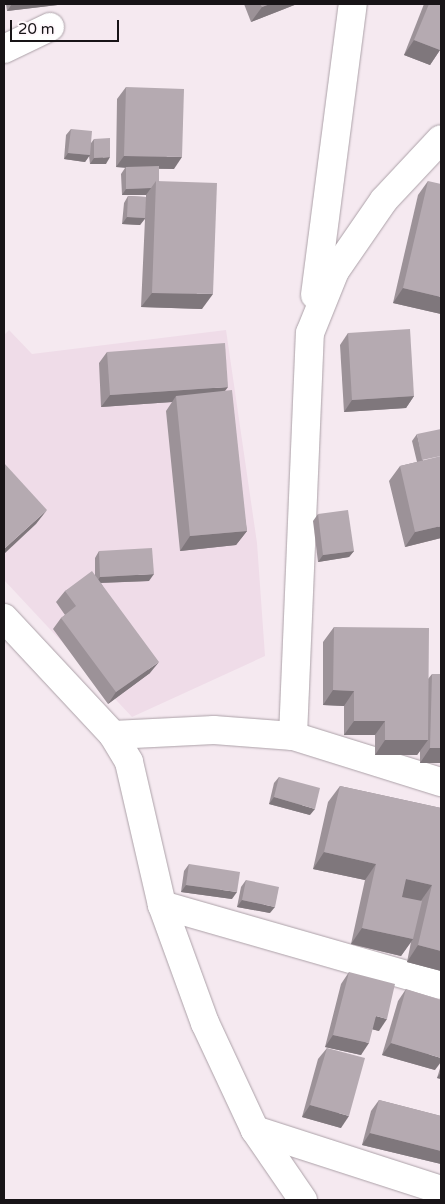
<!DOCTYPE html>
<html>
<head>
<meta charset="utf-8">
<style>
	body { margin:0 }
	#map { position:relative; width:445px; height:1204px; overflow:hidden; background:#f5e9f0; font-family:"Varela Round",sans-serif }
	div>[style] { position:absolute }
	.built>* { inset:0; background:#efdce8 }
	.roads { filter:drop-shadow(0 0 1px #aca1a8) drop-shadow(0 0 1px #aca1a8) }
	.minor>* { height:28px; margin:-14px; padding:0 14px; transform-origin:14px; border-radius:14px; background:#fff }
	.wall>* { inset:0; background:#9c9298 }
	.shaded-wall>* { inset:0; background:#7f777c }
	.building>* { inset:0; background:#b5aab1 }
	span { translate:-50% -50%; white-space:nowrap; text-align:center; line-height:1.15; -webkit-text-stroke:4.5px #fff8fc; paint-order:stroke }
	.frame { position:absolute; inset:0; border:5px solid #181417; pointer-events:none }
	.scale { position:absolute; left:10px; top:20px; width:109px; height:22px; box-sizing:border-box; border:2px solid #181417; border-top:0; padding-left:6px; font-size:15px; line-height:18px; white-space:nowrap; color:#181417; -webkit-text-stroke:4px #fff8fc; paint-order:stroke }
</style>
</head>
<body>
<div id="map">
	<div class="built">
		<div style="clip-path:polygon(9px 330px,32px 354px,226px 330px,257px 543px,265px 656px,132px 717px,4px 580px,4px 335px)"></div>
	</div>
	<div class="roads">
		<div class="minor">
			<div style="left:4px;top:49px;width:51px;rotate:-25.6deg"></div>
			<div style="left:315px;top:295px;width:293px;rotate:-82.6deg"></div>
			<div style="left:4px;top:618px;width:160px;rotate:47deg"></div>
			<div style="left:113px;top:735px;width:31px;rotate:59deg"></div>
			<div style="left:129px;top:762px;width:147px;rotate:77deg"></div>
			<div style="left:162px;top:905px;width:126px;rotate:70deg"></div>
			<div style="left:205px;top:1023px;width:118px;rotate:65deg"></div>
			<div style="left:255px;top:1130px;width:85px;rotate:55.6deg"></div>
			<div style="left:113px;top:735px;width:101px;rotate:-2.8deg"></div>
			<div style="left:214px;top:730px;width:79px;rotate:4.3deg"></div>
			<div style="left:293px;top:736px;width:155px;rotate:17.3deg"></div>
			<div style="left:293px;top:736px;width:403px;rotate:-87.6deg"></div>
			<div style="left:310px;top:333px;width:67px;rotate:-68deg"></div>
			<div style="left:335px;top:271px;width:86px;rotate:-55.4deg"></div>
			<div style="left:384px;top:200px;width:83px;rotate:-46.9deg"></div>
			<div style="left:162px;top:905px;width:290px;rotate:16deg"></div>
			<div style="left:255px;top:1130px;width:195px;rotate:17.9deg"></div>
		</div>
	</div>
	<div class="wall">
		<div style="clip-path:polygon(6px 4px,66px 4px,7px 11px)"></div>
		<div style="clip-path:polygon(244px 4px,297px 4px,251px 22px)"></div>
		<div style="clip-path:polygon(424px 4px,441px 4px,440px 50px,430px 65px,404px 55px)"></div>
		<div style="clip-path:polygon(126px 87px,174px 169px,159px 169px,159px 181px,202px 309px,141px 307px,145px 219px,140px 225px,122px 224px,124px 203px,128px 196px,146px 197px,146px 195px,122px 195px,121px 174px,125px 168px,116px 167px,117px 99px)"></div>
		<div style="clip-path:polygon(71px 129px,91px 143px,94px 139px,106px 164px,90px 164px,89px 156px,85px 162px,64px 159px,66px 135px)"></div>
		<div style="clip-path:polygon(428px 181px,441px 314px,393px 303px,418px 195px)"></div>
		<div style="clip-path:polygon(348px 333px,414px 396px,406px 408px,344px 412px,340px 345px)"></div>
		<div style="clip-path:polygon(107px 352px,225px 391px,247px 531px,236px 545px,180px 551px,166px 411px,172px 402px,101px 407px,99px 363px)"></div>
		<div style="clip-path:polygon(417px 434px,441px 538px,405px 547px,389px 481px,400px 466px,417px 462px,412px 441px)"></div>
		<div style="clip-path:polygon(318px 514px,354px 551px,349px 557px,318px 562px,313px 521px)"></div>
		<div style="clip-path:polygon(99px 551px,149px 581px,101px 583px,150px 673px,108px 704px,53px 629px,61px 618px,65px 615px,56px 602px,65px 591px,95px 576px,95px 558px)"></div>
		<div style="clip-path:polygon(334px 627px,428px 679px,432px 674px,441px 763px,420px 763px,420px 751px,417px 755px,375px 755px,375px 735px,344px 735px,344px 706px,323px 705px,323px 642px)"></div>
		<div style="clip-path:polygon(279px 777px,310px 815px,269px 804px,274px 783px)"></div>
		<div style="clip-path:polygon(340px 786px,441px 808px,441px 971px,407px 962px,411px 942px,401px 956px,351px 944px,365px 880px,313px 869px,328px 802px)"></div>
		<div style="clip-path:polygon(189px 864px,232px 899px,181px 892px,184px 871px)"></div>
		<div style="clip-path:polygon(246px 880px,270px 913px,237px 907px,241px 887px)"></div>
		<div style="clip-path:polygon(349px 972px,379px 1031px,372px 1029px,361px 1055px,325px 1047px,341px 984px)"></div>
		<div style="clip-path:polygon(406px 989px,435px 1070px,382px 1055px,398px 1001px)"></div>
		<div style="clip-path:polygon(327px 1048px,341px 1128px,302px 1117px,318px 1059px)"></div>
		<div style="clip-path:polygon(441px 1065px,441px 1079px,437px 1078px)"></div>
		<div style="clip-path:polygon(379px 1100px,441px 1116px,441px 1164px,362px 1145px,371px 1111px)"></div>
	</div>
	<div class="shaded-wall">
		<div style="clip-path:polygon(12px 4px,66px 4px,7px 11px)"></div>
		<div style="clip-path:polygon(270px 4px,297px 4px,251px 22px,262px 7px)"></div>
		<div style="clip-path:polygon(414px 40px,440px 50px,430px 65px,404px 55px)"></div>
		<div style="clip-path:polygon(68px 153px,90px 155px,85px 162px,64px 159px)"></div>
		<div style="clip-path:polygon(124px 156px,182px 157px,174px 169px,116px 167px)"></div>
		<div style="clip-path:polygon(110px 157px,106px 164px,90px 164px,94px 158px)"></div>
		<div style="clip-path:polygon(151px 188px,146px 195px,122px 195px,126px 189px)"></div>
		<div style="clip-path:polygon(127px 217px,145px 218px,140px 225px,122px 224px)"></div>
		<div style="clip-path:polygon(403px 288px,441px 297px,441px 314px,393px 303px)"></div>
		<div style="clip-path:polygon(152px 293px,213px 294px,202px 309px,141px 307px)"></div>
		<div style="clip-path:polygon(228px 387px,219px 399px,176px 396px,172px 402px,101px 407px,110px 395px)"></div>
		<div style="clip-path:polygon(414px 396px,406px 408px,344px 412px,352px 400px)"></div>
		<div style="clip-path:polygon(47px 510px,36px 524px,4px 554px,4px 549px)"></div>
		<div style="clip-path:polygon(441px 526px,441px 538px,405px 547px,415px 532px)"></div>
		<div style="clip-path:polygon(247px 531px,236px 545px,180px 551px,190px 536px)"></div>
		<div style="clip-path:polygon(354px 551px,349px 557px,318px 562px,323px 555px)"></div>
		<div style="clip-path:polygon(154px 574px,149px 581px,96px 583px,100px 577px)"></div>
		<div style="clip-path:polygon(159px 662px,150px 673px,108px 704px,116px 692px)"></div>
		<div style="clip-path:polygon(333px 690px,354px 691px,344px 706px,323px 705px)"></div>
		<div style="clip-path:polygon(354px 721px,385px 721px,375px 735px,344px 735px)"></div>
		<div style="clip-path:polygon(385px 740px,428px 740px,417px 755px,375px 755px)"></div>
		<div style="clip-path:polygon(430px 748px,441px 748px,441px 763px,420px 763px)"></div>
		<div style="clip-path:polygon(274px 797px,315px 809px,310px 815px,269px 804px)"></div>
		<div style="clip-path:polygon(324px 852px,376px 864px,365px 880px,313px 869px)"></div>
		<div style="clip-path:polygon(406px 879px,432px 885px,420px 902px,394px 896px)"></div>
		<div style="clip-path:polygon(186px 885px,237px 892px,232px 899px,181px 892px)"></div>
		<div style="clip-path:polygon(242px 900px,275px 907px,270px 913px,237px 907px)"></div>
		<div style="clip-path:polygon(362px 928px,413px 939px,401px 956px,351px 944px)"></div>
		<div style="clip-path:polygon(418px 945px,441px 951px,441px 971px,407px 962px)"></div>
		<div style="clip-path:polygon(376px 1016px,387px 1019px,379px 1031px,367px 1028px)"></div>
		<div style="clip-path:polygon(333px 1035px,369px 1043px,361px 1055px,325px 1047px)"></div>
		<div style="clip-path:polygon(391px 1043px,441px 1058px,441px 1062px,435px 1070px,382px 1055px)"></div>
		<div style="clip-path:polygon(441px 1072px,441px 1079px,437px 1078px)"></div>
		<div style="clip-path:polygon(310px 1105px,349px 1116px,341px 1128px,302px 1117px)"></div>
		<div style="clip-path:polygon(370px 1133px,441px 1151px,441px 1164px,362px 1145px)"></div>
	</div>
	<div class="building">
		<div style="clip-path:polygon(260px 4px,270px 4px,262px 7px)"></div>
		<div style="clip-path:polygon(429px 4px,441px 4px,441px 48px,440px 50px,414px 40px)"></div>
		<div style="clip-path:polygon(126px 87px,184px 89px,182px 157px,124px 156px)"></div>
		<div style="clip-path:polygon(71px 129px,92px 131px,90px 155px,68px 153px)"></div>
		<div style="clip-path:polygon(110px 138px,110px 157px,94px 158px,94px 139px)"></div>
		<div style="clip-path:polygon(159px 166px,159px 181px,156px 181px,151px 188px,126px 189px,126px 167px)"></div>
		<div style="clip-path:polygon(156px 181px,217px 183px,213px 294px,152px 293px)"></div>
		<div style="clip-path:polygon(428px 181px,441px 184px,441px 297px,403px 288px)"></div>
		<div style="clip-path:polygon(128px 196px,146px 197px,145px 218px,127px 217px)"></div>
		<div style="clip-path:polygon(410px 329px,414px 396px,352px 400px,348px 333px)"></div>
		<div style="clip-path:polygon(225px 343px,228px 387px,110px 395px,107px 352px)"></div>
		<div style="clip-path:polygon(232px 390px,247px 531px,190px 536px,176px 396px)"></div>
		<div style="clip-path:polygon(441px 429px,441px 456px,422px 460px,417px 434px)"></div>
		<div style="clip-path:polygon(441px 456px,441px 526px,415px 532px,400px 466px)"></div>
		<div style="clip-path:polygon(4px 463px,47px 510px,4px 549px)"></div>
		<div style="clip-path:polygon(348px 510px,354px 551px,323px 555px,318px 514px)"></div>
		<div style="clip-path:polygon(152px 548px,154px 574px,100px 577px,99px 551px)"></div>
		<div style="clip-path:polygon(92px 571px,159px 662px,116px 692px,61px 618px,76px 606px,65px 591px)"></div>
		<div style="clip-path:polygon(334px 627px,429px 628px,428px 740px,385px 740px,385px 721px,354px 721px,354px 691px,333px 690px)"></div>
		<div style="clip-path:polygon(432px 674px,441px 674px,441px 748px,430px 748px)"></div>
		<div style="clip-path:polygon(279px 777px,320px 788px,315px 809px,274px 797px)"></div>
		<div style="clip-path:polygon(340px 786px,441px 808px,441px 951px,418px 945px,432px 885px,406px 879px,402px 897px,422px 901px,413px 939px,362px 928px,376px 864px,324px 852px)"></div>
		<div style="clip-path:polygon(189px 864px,240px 872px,237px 892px,186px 885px)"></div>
		<div style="clip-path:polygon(246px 880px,279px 887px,275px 907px,242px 900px)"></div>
		<div style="clip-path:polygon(349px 972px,395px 984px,387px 1019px,376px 1016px,369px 1043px,333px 1035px)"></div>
		<div style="clip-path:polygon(406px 989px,441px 1000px,441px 1058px,391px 1043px)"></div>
		<div style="clip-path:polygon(327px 1048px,365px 1058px,349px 1116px,310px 1105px)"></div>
		<div style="clip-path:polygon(379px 1100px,441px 1116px,441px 1151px,370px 1133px)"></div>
	</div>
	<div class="frame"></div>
	<div class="scale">20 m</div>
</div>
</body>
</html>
